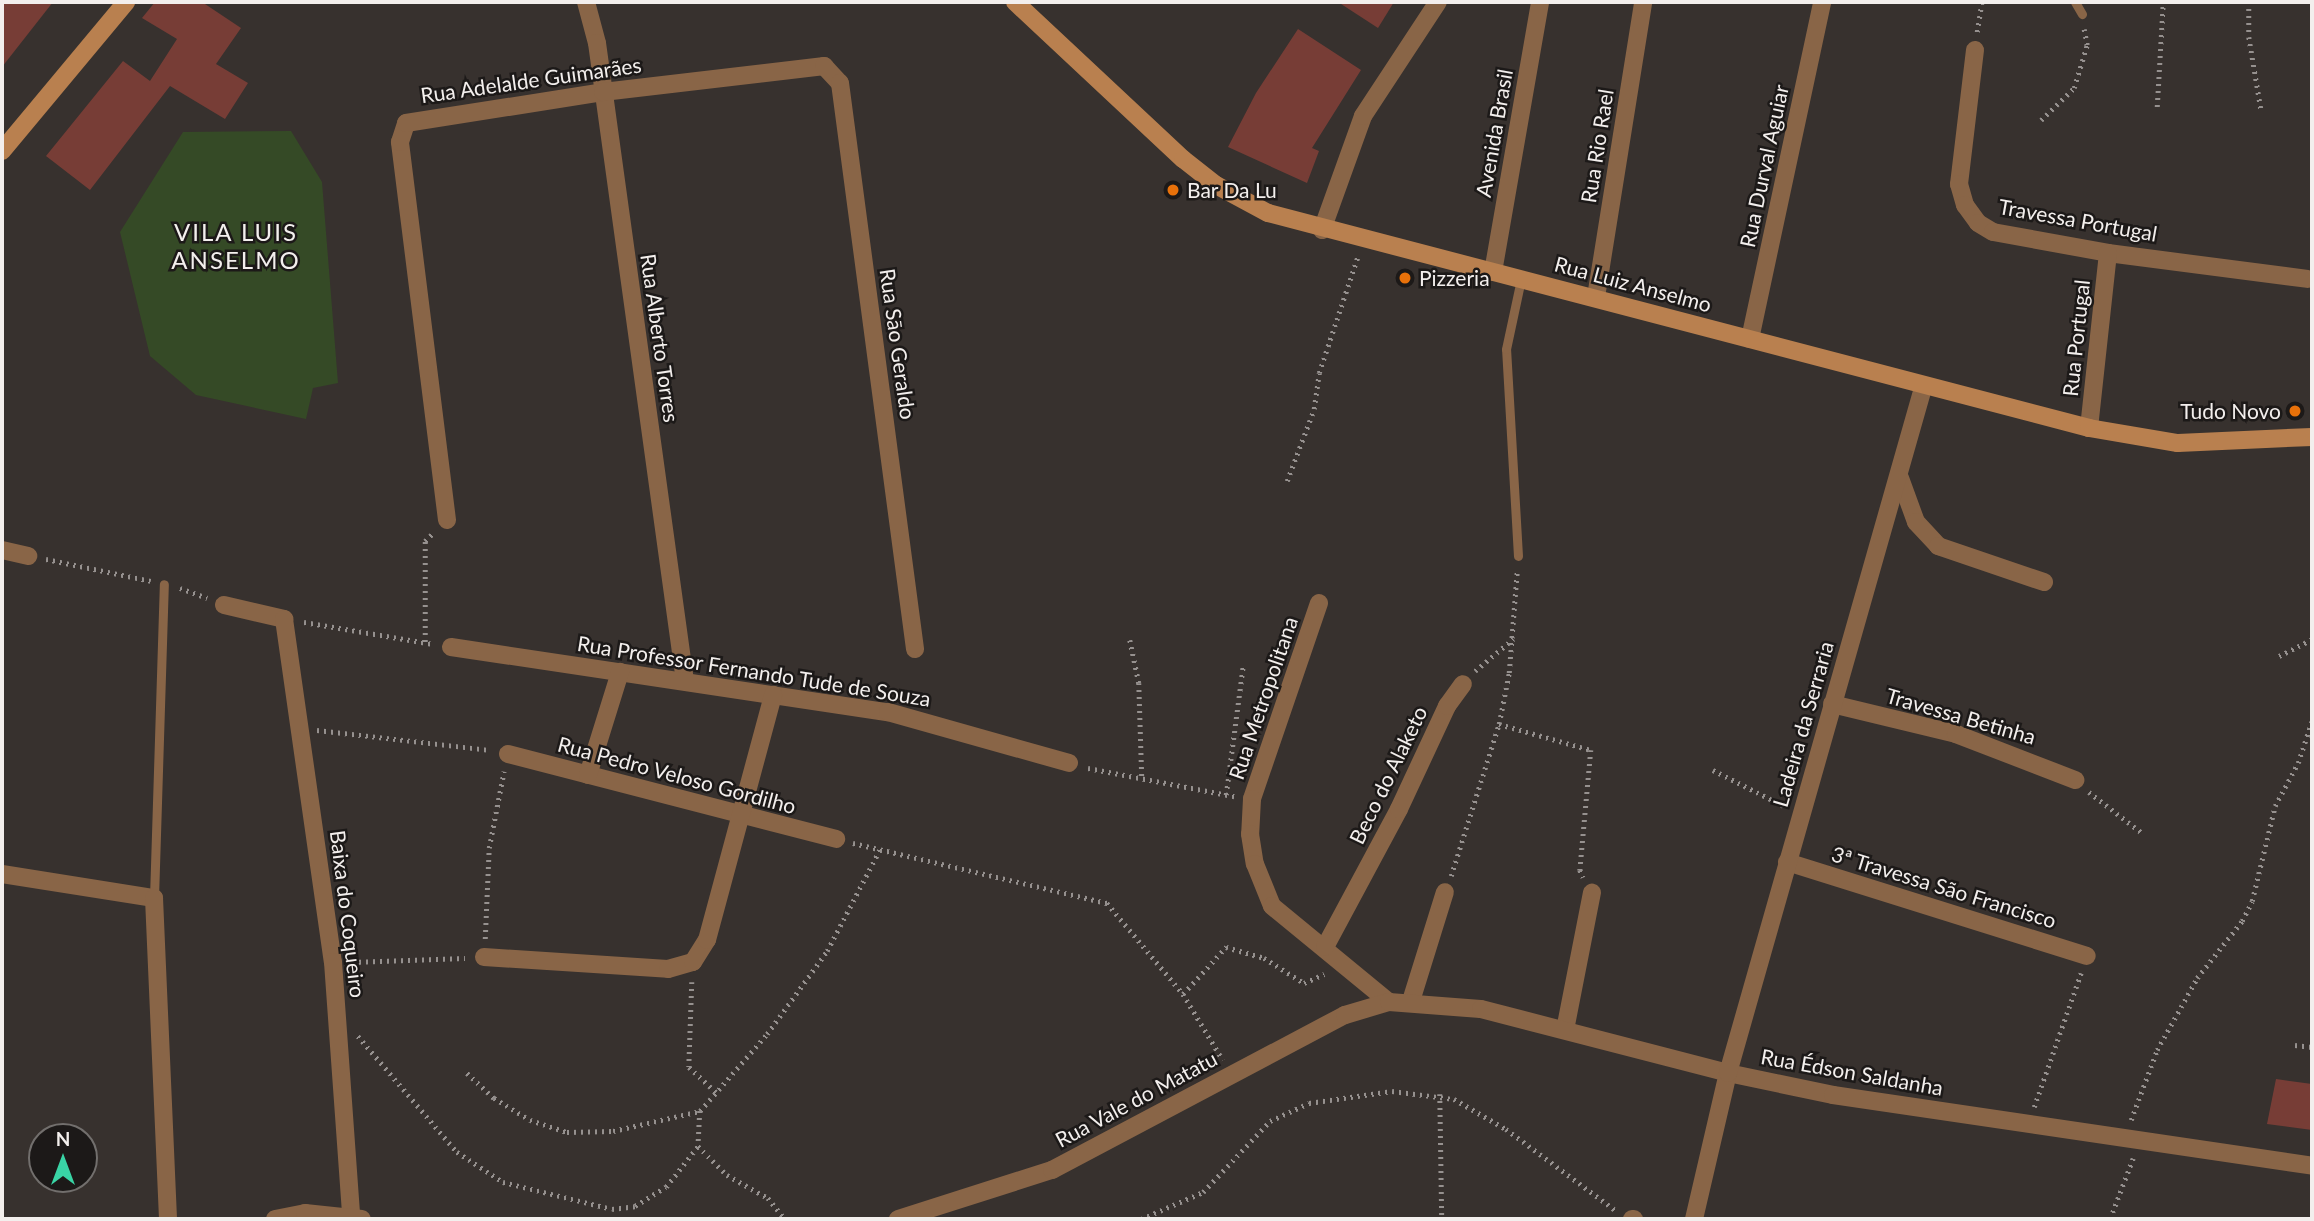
<!DOCTYPE html>
<html>
<head>
<meta charset="utf-8">
<style>
	body { margin:0 }
	#map { position:relative; width:2314px; height:1221px; overflow:hidden; background:#37312e; font-family:Lato,sans-serif }
	div>[style] { position:absolute }
	.green>* { inset:0; background:#354a26 }
	.building>* { inset:0; background:#773d36 }
	.path>* { height:4.5px; margin-top:-2.25px; transform-origin:0; background:repeating-linear-gradient(90deg,#96918f 0 2px,transparent 0 7px) }
	.lane>* { height:9px; margin:-4.5px; padding:0 4.5px; transform-origin:4.5px; border-radius:4.5px; background:#896547 }
	.street>* { height:18px; margin:-9px; padding:0 9px; transform-origin:9px; border-radius:9px; background:#896547 }
	.secondary>* { height:18px; margin:-9px; padding:0 9px; transform-origin:9px; border-radius:9px; background:#b9804f }
	.dots>* { width:19px; height:19px; translate:-50% -50%; box-sizing:border-box; border:4px solid #1c1918; border-radius:50% }
	span { translate:-50% -50%; white-space:nowrap; text-align:center; line-height:1.15; -webkit-text-stroke:5px #1c1918; paint-order:stroke }
	.street-label { font-size:21px; color:#f3efed }
	.poi-label { font-size:21px; color:#f3efed }
	.left { translate:0 -50%; text-align:left }
	.right { translate:-100% -50%; text-align:right }
	.quarter-label { font-size:24px; color:#f3efed; letter-spacing:2px }
	.frame { position:absolute; inset:0; border:4px solid #f3efed; pointer-events:none }
	.north { position:absolute; left:28px; top:1123px; width:70px; height:70px; box-sizing:border-box; background:#1c1918; border:2px solid #726f6d; border-radius:50%; rotate:0deg; font-size:19px; font-weight:700; line-height:28px; text-align:center; color:#f3efed }
	.north::after { content:''; display:block; margin:auto; width:24px; height:32px; background:#39d4a5; clip-path:polygon(50% 0,100% 100%,50% 72%,0 100%) }
</style>
</head>
<body>
<div id="map">
	<div class="green">
		<div style="clip-path:polygon(291px 131px,322px 182px,338px 383px,313px 388px,306px 419px,196px 395px,150px 356px,120px 232px,183px 132px)"></div>
	</div>
	<div class="building">
		<div style="clip-path:polygon(2px 2px,53px 2px,2px 67px)"></div>
		<div style="clip-path:polygon(155px 2px,202px 2px,241px 28px,216px 64px,248px 83px,225px 119px,170px 86px,90px 190px,46px 156px,123px 61px,150px 81px,177px 39px,142px 18px)"></div>
		<div style="clip-path:polygon(1338px 2px,1394px 2px,1378px 28px)"></div>
		<div style="clip-path:polygon(1298px 29px,1361px 70px,1312px 148px,1319px 151px,1307px 183px,1228px 147px,1256px 93px)"></div>
		<div style="clip-path:polygon(2276px 1079px,2312px 1084px,2312px 1130px,2267px 1124px)"></div>
	</div>
	<div class="path">
		<div style="left:2249px;top:2px;width:35px;rotate:90deg"></div>
		<div style="left:2249px;top:37px;width:73px;rotate:80.5deg"></div>
		<div style="left:1977px;top:32px;width:30px;rotate:-81deg"></div>
		<div style="left:2157px;top:107px;width:105px;rotate:-86.7deg"></div>
		<div style="left:2041px;top:120px;width:46px;rotate:-44.1deg"></div>
		<div style="left:2074px;top:88px;width:45px;rotate:-73.2deg"></div>
		<div style="left:2087px;top:45px;width:16px;rotate:-101deg"></div>
		<div style="left:1287px;top:481px;width:77px;rotate:-69.4deg"></div>
		<div style="left:1314px;top:409px;width:36px;rotate:-82deg"></div>
		<div style="left:1319px;top:373px;width:123px;rotate:-71.6deg"></div>
		<div style="left:46px;top:559px;width:107px;rotate:11.8deg"></div>
		<div style="left:180px;top:588px;width:29px;rotate:20deg"></div>
		<div style="left:304px;top:622px;width:131px;rotate:9.7deg"></div>
		<div style="left:1130px;top:640px;width:44px;rotate:78.2deg"></div>
		<div style="left:1139px;top:683px;width:97px;rotate:88.2deg"></div>
		<div style="left:425px;top:642px;width:101px;rotate:-90deg"></div>
		<div style="left:425px;top:541px;width:13px;rotate:-45deg"></div>
		<div style="left:2279px;top:656px;width:37px;rotate:-27deg"></div>
		<div style="left:1475px;top:671px;width:50px;rotate:-40.1deg"></div>
		<div style="left:1499px;top:724px;width:96px;rotate:15.8deg"></div>
		<div style="left:1591px;top:750px;width:121px;rotate:95.2deg"></div>
		<div style="left:1580px;top:870px;width:8px;rotate:67deg"></div>
		<div style="left:317px;top:730px;width:173px;rotate:6.6deg"></div>
		<div style="left:1088px;top:768px;width:149px;rotate:10.9deg"></div>
		<div style="left:1713px;top:770px;width:80px;rotate:26.9deg"></div>
		<div style="left:2089px;top:792px;width:66px;rotate:37.6deg"></div>
		<div style="left:1226px;top:795px;width:130px;rotate:-82.5deg"></div>
		<div style="left:853px;top:843px;width:261px;rotate:13.3deg"></div>
		<div style="left:1107px;top:903px;width:119px;rotate:50.1deg"></div>
		<div style="left:1183px;top:994px;width:64px;rotate:-47.5deg"></div>
		<div style="left:1226px;top:947px;width:40px;rotate:16deg"></div>
		<div style="left:1264px;top:958px;width:47px;rotate:32deg"></div>
		<div style="left:1304px;top:983px;width:22px;rotate:-24deg"></div>
		<div style="left:1451px;top:876px;width:159px;rotate:-72.5deg"></div>
		<div style="left:1499px;top:724px;width:52px;rotate:-78.9deg"></div>
		<div style="left:1509px;top:673px;width:102px;rotate:-85.5deg"></div>
		<div style="left:485px;top:939px;width:91px;rotate:-87.5deg"></div>
		<div style="left:489px;top:848px;width:78px;rotate:-79deg"></div>
		<div style="left:352px;top:962px;width:113px;rotate:-2deg"></div>
		<div style="left:692px;top:982px;width:85px;rotate:92deg"></div>
		<div style="left:689px;top:1067px;width:37px;rotate:43deg"></div>
		<div style="left:1183px;top:994px;width:77px;rotate:58.8deg"></div>
		<div style="left:358px;top:1036px;width:153px;rotate:49.5deg"></div>
		<div style="left:457px;top:1152px;width:55px;rotate:33.1deg"></div>
		<div style="left:503px;top:1182px;width:112px;rotate:13.9deg"></div>
		<div style="left:612px;top:1209px;width:23px;rotate:-7deg"></div>
		<div style="left:635px;top:1206px;width:36px;rotate:-32deg"></div>
		<div style="left:666px;top:1187px;width:52px;rotate:-52deg"></div>
		<div style="left:2295px;top:1045px;width:17px;rotate:7deg"></div>
		<div style="left:467px;top:1073px;width:37px;rotate:43deg"></div>
		<div style="left:494px;top:1098px;width:42px;rotate:31.4deg"></div>
		<div style="left:530px;top:1120px;width:39px;rotate:18deg"></div>
		<div style="left:567px;top:1132px;width:46px;rotate:-1.2deg"></div>
		<div style="left:613px;top:1131px;width:89px;rotate:-12.9deg"></div>
		<div style="left:700px;top:1111px;width:102px;rotate:-49deg"></div>
		<div style="left:767px;top:1034px;width:102px;rotate:-54.1deg"></div>
		<div style="left:827px;top:951px;width:115px;rotate:-62.5deg"></div>
		<div style="left:1440px;top:1094px;width:125px;rotate:89.1deg"></div>
		<div style="left:2034px;top:1107px;width:142px;rotate:-70.7deg"></div>
		<div style="left:700px;top:1111px;width:35px;rotate:93deg"></div>
		<div style="left:698px;top:1146px;width:41px;rotate:45deg"></div>
		<div style="left:727px;top:1175px;width:47px;rotate:29.3deg"></div>
		<div style="left:768px;top:1198px;width:27px;rotate:51deg"></div>
		<div style="left:2131px;top:1120px;width:75px;rotate:-69.6deg"></div>
		<div style="left:2157px;top:1050px;width:82px;rotate:-60.9deg"></div>
		<div style="left:2197px;top:978px;width:73px;rotate:-51.7deg"></div>
		<div style="left:2242px;top:921px;width:22px;rotate:-63deg"></div>
		<div style="left:2252px;top:901px;width:98px;rotate:-76.4deg"></div>
		<div style="left:2275px;top:806px;width:49px;rotate:-61.9deg"></div>
		<div style="left:2298px;top:763px;width:44px;rotate:-71.6deg"></div>
		<div style="left:1141px;top:1219px;width:68px;rotate:-23.5deg"></div>
		<div style="left:1203px;top:1192px;width:98px;rotate:-46.7deg"></div>
		<div style="left:1270px;top:1121px;width:43px;rotate:-24.8deg"></div>
		<div style="left:1309px;top:1103px;width:84px;rotate:-8.2deg"></div>
		<div style="left:1392px;top:1091px;width:63px;rotate:7.4deg"></div>
		<div style="left:1454px;top:1099px;width:60px;rotate:30deg"></div>
		<div style="left:1506px;top:1129px;width:136px;rotate:36.6deg"></div>
		<div style="left:2110px;top:1219px;width:65px;rotate:-69.3deg"></div>
	</div>
	<div class="lane">
		<div style="left:2075px;top:2px;width:14px;rotate:60deg"></div>
		<div style="left:1518px;top:556px;width:207px;rotate:-93.3deg"></div>
		<div style="left:1506px;top:349px;width:72px;rotate:-77.9deg"></div>
		<div style="left:154px;top:898px;width:314px;rotate:-88.2deg"></div>
	</div>
	<div class="street">
		<div style="left:586px;top:2px;width:42px;rotate:75deg"></div>
		<div style="left:597px;top:43px;width:644px;rotate:82.15deg"></div>
		<div style="left:1975px;top:50px;width:135px;rotate:96.8deg"></div>
		<div style="left:1959px;top:184px;width:22px;rotate:74deg"></div>
		<div style="left:1965px;top:205px;width:22px;rotate:54deg"></div>
		<div style="left:1978px;top:223px;width:17px;rotate:31deg"></div>
		<div style="left:1993px;top:232px;width:117px;rotate:10.3deg"></div>
		<div style="left:2108px;top:253px;width:201px;rotate:7.4deg"></div>
		<div style="left:1322px;top:230px;width:121px;rotate:-70.2deg"></div>
		<div style="left:1363px;top:116px;width:136px;rotate:-56.7deg"></div>
		<div style="left:1493px;top:272px;width:274px;rotate:-80.1deg"></div>
		<div style="left:1596px;top:297px;width:299px;rotate:-80.9deg"></div>
		<div style="left:1750px;top:339px;width:345px;rotate:-77.9deg"></div>
		<div style="left:2089px;top:428px;width:176px;rotate:-83.8deg"></div>
		<div style="left:1900px;top:478px;width:47px;rotate:70deg"></div>
		<div style="left:1916px;top:522px;width:33px;rotate:47deg"></div>
		<div style="left:1938px;top:546px;width:112px;rotate:18.8deg"></div>
		<div style="left:447px;top:520px;width:381px;rotate:-97.1deg"></div>
		<div style="left:400px;top:142px;width:20px;rotate:-72deg"></div>
		<div style="left:406px;top:123px;width:199px;rotate:-8.9deg"></div>
		<div style="left:603px;top:92px;width:223px;rotate:-6.7deg"></div>
		<div style="left:824px;top:66px;width:23px;rotate:47deg"></div>
		<div style="left:840px;top:83px;width:571px;rotate:82.45deg"></div>
		<div style="left:2px;top:550px;width:27px;rotate:13deg"></div>
		<div style="left:1319px;top:603px;width:207px;rotate:108.9deg"></div>
		<div style="left:1252px;top:799px;width:35px;rotate:93deg"></div>
		<div style="left:1250px;top:834px;width:30px;rotate:81deg"></div>
		<div style="left:1255px;top:864px;width:45px;rotate:68deg"></div>
		<div style="left:1272px;top:906px;width:151px;rotate:39.4deg"></div>
		<div style="left:224px;top:605px;width:62px;rotate:13.1deg"></div>
		<div style="left:284px;top:619px;width:346px;rotate:81.9deg"></div>
		<div style="left:333px;top:962px;width:255px;rotate:85.9deg"></div>
		<div style="left:451px;top:647px;width:442px;rotate:8.5deg"></div>
		<div style="left:888px;top:712px;width:188px;rotate:15.7deg"></div>
		<div style="left:1832px;top:704px;width:128px;rotate:13.6deg"></div>
		<div style="left:1956px;top:734px;width:128px;rotate:21.1deg"></div>
		<div style="left:508px;top:754px;width:339px;rotate:14.5deg"></div>
		<div style="left:588px;top:775px;width:108px;rotate:-72.7deg"></div>
		<div style="left:1787px;top:862px;width:314px;rotate:17.4deg"></div>
		<div style="left:2px;top:874px;width:154px;rotate:9deg"></div>
		<div style="left:154px;top:898px;width:321px;rotate:87.5deg"></div>
		<div style="left:1325px;top:947px;width:157px;rotate:-61.8deg"></div>
		<div style="left:1399px;top:809px;width:114px;rotate:-65deg"></div>
		<div style="left:1447px;top:706px;width:27px;rotate:-54deg"></div>
		<div style="left:484px;top:957px;width:184px;rotate:3.7deg"></div>
		<div style="left:668px;top:969px;width:26px;rotate:-16deg"></div>
		<div style="left:693px;top:962px;width:26px;rotate:-58deg"></div>
		<div style="left:707px;top:940px;width:254px;rotate:-74.9deg"></div>
		<div style="left:1411px;top:1001px;width:114px;rotate:-72.7deg"></div>
		<div style="left:1565px;top:1030px;width:140px;rotate:-78.9deg"></div>
		<div style="left:275px;top:1219px;width:31px;rotate:-11deg"></div>
		<div style="left:305px;top:1213px;width:57px;rotate:6deg"></div>
		<div style="left:898px;top:1219px;width:162px;rotate:-17.7deg"></div>
		<div style="left:1052px;top:1170px;width:331px;rotate:-27.9deg"></div>
		<div style="left:1345px;top:1015px;width:46px;rotate:-16.5deg"></div>
		<div style="left:1389px;top:1002px;width:92px;rotate:4.4deg"></div>
		<div style="left:1481px;top:1009px;width:255px;rotate:14.5deg"></div>
		<div style="left:1728px;top:1073px;width:107px;rotate:11.8deg"></div>
		<div style="left:1833px;top:1095px;width:484px;rotate:8.4deg"></div>
		<div style="left:1632px;top:1219px;width:2px"></div>
		<div style="left:1694px;top:1219px;width:150px;rotate:-76.9deg"></div>
		<div style="left:1728px;top:1073px;width:712px;rotate:-74.11deg"></div>
	</div>
	<div class="secondary">
		<div style="left:1015px;top:2px;width:230px;rotate:43.1deg"></div>
		<div style="left:1183px;top:159px;width:42px;rotate:38.2deg"></div>
		<div style="left:1216px;top:185px;width:59px;rotate:28.3deg"></div>
		<div style="left:1268px;top:213px;width:849px;rotate:14.67deg"></div>
		<div style="left:2089px;top:428px;width:90px;rotate:9.6deg"></div>
		<div style="left:2178px;top:443px;width:134px;rotate:-2.6deg"></div>
		<div style="left:2px;top:151px;width:194px;rotate:-50.2deg"></div>
	</div>
	<div class="dots">
		<div style="left:1173px;top:190px;background:#e8710a"></div>
		<div style="left:1405px;top:278px;background:#e8710a"></div>
		<div style="left:2295px;top:411px;background:#e8710a"></div>
	</div>
	<div class="street-label">
		<span style="left:531px;top:80px;rotate:-8deg">Rua Adelalde Guimarães</span>
		<span style="left:1494px;top:133px;rotate:-80deg">Avenida Brasil</span>
		<span style="left:1597px;top:146px;rotate:-81deg">Rua Rio Rael</span>
		<span style="left:1764px;top:166px;rotate:-78deg">Rua Durval Aguiar</span>
		<span style="left:2078px;top:220px;rotate:10deg">Travessa Portugal</span>
		<span style="left:1633px;top:284px;rotate:15deg">Rua Luiz Anselmo</span>
		<span style="left:660px;top:338px;rotate:82deg">Rua Alberto Torres</span>
		<span style="left:2076px;top:338px;rotate:-84deg">Rua Portugal</span>
		<span style="left:898px;top:344px;rotate:82deg">Rua Sāo Geraldo</span>
		<span style="left:754px;top:671px;rotate:9deg">Rua Professor Fernando Tude de Souza</span>
		<span style="left:1263px;top:698px;rotate:-71deg">Rua Metropolitana</span>
		<span style="left:1961px;top:716px;rotate:16deg">Travessa Betinha</span>
		<span style="left:1803px;top:724px;rotate:-74deg">Ladeira da Serraria</span>
		<span style="left:677px;top:775px;rotate:15deg">Rua Pedro Veloso Gordilho</span>
		<span style="left:1388px;top:775px;rotate:-64deg">Beco do Alaketo</span>
		<span style="left:1944px;top:887px;rotate:17deg">3ª Travessa São Francisco</span>
		<span style="left:348px;top:914px;rotate:83deg">Baixa do Coqueiro</span>
		<span style="left:1852px;top:1072px;rotate:10deg">Rua Édson Saldanha</span>
		<span style="left:1136px;top:1099px;rotate:-28deg">Rua Vale do Matatu</span>
	</div>
	<div class="poi-label">
		<span class="left" style="left:1187px;top:190px">Bar Da Lu</span>
		<span class="left" style="left:1419px;top:278px">Pizzeria</span>
		<span class="right" style="left:2281px;top:411px">Tudo Novo</span>
	</div>
	<div class="quarter-label">
		<span style="left:236px;top:246px">VILA LUIS<br>ANSELMO</span>
	</div>
	<div class="frame"></div>
	<div class="north">N</div>
</div>
</body>
</html>
